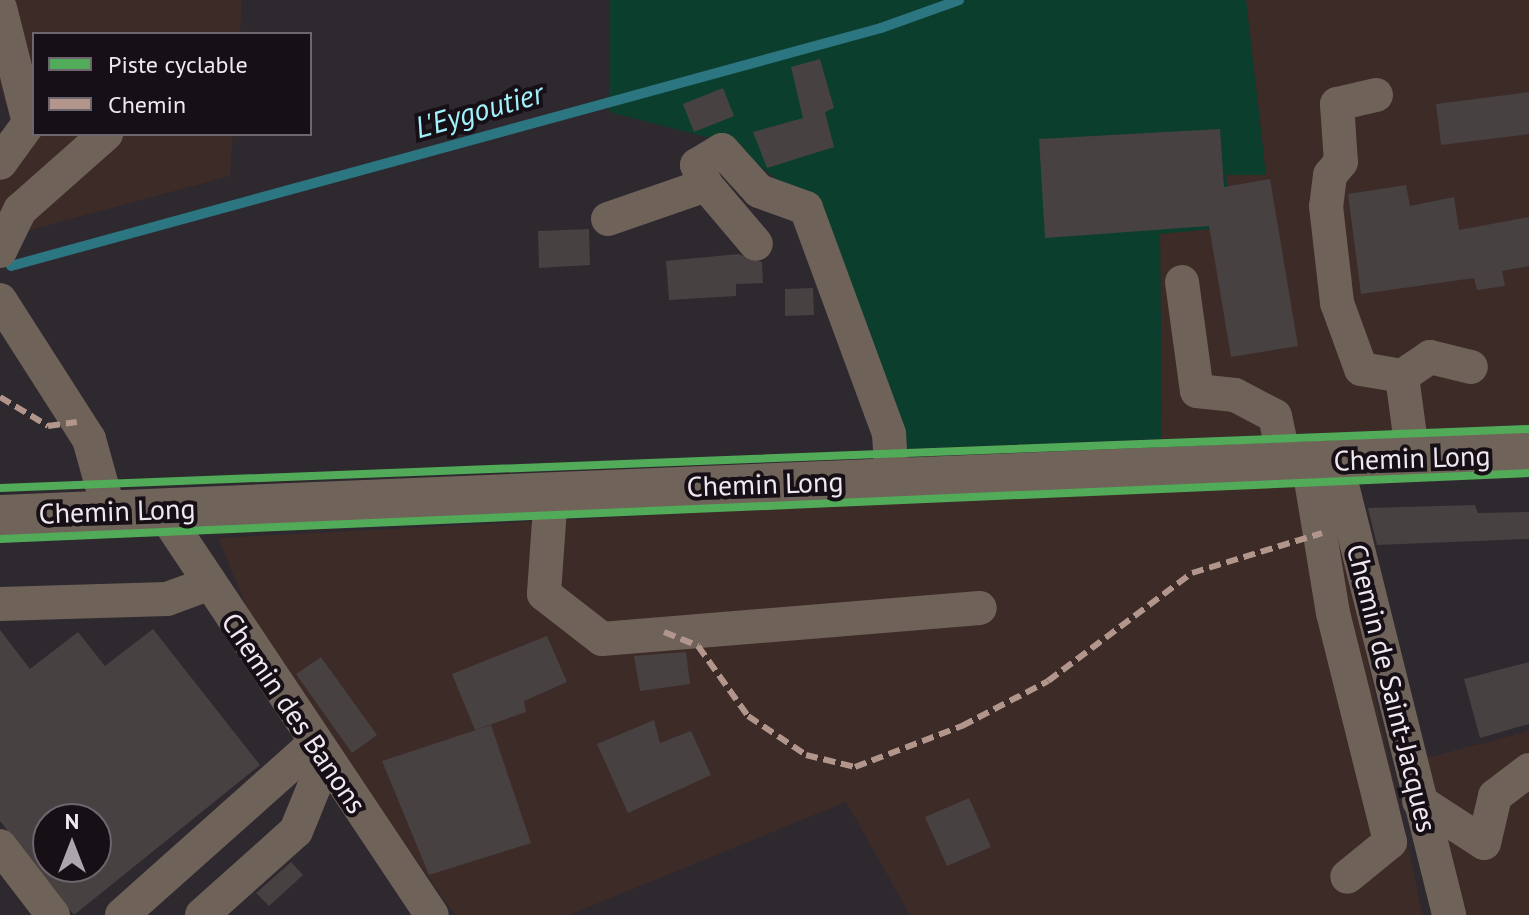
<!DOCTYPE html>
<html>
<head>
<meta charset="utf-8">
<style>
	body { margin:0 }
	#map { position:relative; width:1529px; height:915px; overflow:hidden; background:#2e282f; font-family:"PT Sans",sans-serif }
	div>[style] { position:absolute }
	.industrial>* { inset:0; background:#3d2b28 }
	.green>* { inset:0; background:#0c3e2d }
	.stream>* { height:10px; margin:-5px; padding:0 5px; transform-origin:5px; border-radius:5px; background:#2b7681 }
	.building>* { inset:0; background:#474142 }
	.minor>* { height:34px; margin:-17px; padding:0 17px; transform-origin:17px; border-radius:17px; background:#6f6359 }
	.major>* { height:42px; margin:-21px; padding:0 21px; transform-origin:21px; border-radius:21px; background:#70635a }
	.quiet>* { height:6px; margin-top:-3px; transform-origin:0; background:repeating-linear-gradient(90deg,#b2968c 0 12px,transparent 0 18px) }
	.cycleway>* { height:8px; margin:-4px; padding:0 4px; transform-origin:4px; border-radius:4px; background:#51ab58 }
	span { translate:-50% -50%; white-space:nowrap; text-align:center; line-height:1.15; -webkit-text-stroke:8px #161016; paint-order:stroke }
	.street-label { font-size:28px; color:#f0e8f1 }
	.water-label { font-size:30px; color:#a3f1fc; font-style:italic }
	.legend { position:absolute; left:32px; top:32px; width:280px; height:104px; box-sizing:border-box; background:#161016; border:2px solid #6d666e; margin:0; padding:10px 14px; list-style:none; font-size:24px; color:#f0e8f1 }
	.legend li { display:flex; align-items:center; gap:16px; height:40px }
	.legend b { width:40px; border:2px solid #6d666e }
	.north { position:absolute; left:32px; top:803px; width:80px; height:80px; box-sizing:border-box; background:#161016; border:2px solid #6d666e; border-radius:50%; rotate:0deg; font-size:22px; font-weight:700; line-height:32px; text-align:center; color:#f0e8f1 }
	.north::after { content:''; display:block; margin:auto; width:28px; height:36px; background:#aca5ad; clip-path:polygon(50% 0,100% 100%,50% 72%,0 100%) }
</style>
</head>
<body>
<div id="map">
	<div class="industrial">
		<div style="clip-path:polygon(0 0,242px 0,240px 34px,34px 34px,34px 134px,233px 134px,230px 176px,0 238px,0 131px,13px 126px,0 87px)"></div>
		<div style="clip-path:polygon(1246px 0,1529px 0,1529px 425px,1162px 439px,1160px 233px,1231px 227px,1226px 175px,1266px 174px)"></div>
		<div style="clip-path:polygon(1328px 480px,1423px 915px,910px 915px,846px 802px,569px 915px,455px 915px,258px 635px,218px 538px)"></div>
		<div style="clip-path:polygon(1529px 731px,1529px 915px,1465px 915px,1422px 759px)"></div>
	</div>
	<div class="green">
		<div style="clip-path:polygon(610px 0,1246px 0,1266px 175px,1226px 175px,1231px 227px,1160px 234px,1162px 439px,902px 449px,813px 207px,730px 143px,609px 112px)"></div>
	</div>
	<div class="stream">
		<div style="left:11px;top:266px;width:902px;rotate:-15.3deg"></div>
		<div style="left:881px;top:28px;width:83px;rotate:-19.7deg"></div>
	</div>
	<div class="building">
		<div style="clip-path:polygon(820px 59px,834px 108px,825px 112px,834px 147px,767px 168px,753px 132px,803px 118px,791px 67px)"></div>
		<div style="clip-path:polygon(723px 88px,734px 116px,694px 132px,683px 104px)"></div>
		<div style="clip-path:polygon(1529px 92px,1529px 134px,1441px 145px,1436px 104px)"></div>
		<div style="clip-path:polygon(1220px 129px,1224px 187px,1270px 179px,1298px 346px,1231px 357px,1209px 226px,1045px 238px,1039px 139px)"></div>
		<div style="clip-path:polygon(1406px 185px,1410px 206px,1454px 197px,1459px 230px,1529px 217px,1529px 266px,1502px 271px,1505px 286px,1477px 290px,1474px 278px,1361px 294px,1348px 194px)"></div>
		<div style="clip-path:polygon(589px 229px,590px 265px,539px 268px,538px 231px)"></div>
		<div style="clip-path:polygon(738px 254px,762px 262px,763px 283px,736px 284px,736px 296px,669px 300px,666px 261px)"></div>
		<div style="clip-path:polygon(813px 288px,814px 315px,785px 316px,785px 289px)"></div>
		<div style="clip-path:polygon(1475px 505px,1478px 513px,1529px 512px,1529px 539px,1377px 545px,1368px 508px)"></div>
		<div style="clip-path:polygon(evenodd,153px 629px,260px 765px,74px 915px,0 821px,0 630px,30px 669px,78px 632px,105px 666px,153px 629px,48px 819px,96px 819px,96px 867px,48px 867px,48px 819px)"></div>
		<div style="clip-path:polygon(547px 636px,567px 682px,524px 701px,526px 712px,475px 730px,452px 674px)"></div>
		<div style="clip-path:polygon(686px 652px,690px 684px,640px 691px,634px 656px)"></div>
		<div style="clip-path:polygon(321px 657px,377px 735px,352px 753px,296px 674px)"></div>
		<div style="clip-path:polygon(1529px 662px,1529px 724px,1480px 738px,1464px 679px)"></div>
		<div style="clip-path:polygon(654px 720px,660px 743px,691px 731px,711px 775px,628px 813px,597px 744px)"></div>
		<div style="clip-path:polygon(491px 725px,531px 843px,429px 875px,382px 761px)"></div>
		<div style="clip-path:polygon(969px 798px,991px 847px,947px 866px,925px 817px)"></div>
		<div style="clip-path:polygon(291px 862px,303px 875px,269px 906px,256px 893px)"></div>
	</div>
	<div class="minor">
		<div style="left:0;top:8px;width:119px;rotate:75.8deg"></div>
		<div style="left:29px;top:123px;width:49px;rotate:125.9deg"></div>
		<div style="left:1376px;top:95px;width:40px;rotate:167deg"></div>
		<div style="left:1337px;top:104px;width:58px;rotate:86.1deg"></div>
		<div style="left:1341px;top:162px;width:17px;rotate:130deg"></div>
		<div style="left:1330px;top:175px;width:31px;rotate:97deg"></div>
		<div style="left:1326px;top:206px;width:98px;rotate:83.5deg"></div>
		<div style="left:1337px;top:303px;width:70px;rotate:70deg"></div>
		<div style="left:1361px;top:369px;width:42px;rotate:9.7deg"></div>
		<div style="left:1402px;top:376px;width:83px;rotate:82.4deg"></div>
		<div style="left:706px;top:185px;width:77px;rotate:49.7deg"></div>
		<div style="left:608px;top:219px;width:104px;rotate:-19.1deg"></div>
		<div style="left:706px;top:185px;width:22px;rotate:-114deg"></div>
		<div style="left:697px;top:165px;width:29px;rotate:-31deg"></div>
		<div style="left:722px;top:150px;width:55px;rotate:47.9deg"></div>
		<div style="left:759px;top:191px;width:50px;rotate:19.9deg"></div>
		<div style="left:806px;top:208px;width:241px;rotate:69.8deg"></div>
		<div style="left:889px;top:434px;width:45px;rotate:86.2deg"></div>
		<div style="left:0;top:251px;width:46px;rotate:-64deg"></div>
		<div style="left:20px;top:210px;width:115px;rotate:-41.5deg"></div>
		<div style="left:1182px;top:282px;width:110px;rotate:82.2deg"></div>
		<div style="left:1197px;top:391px;width:38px;rotate:6deg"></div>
		<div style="left:1235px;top:395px;width:45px;rotate:27.7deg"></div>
		<div style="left:1275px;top:416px;width:48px;rotate:78deg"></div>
		<div style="left:0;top:300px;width:165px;rotate:57.4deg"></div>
		<div style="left:89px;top:439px;width:75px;rotate:74.5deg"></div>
		<div style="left:1402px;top:376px;width:34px;rotate:-34deg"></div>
		<div style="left:1430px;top:357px;width:42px;rotate:13.7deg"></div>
		<div style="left:1336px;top:461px;width:468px;rotate:76deg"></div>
		<div style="left:1308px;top:462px;width:153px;rotate:80.6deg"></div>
		<div style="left:1333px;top:613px;width:236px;rotate:76deg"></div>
		<div style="left:1390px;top:842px;width:55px;rotate:140.9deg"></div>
		<div style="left:551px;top:493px;width:101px;rotate:94deg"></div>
		<div style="left:544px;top:594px;width:73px;rotate:37.8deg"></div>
		<div style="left:602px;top:639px;width:379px;rotate:-4.7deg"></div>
		<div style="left:161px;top:509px;width:488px;rotate:56.3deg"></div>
		<div style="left:0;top:604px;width:167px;rotate:-1.7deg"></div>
		<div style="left:167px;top:599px;width:44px;rotate:-20.1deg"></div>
		<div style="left:1419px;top:801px;width:77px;rotate:32.9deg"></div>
		<div style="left:1484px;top:843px;width:48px;rotate:-76.8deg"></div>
		<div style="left:1495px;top:796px;width:43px;rotate:-37.4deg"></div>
		<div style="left:0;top:846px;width:87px;rotate:52.5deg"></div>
		<div style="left:122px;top:915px;width:257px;rotate:-41.7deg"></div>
		<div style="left:202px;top:915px;width:126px;rotate:-41.8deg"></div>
		<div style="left:296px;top:831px;width:77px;rotate:-67.8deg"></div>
	</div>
	<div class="major">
		<div style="left:0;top:516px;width:1530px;rotate:-2.36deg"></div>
	</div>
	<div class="quiet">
		<div style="left:0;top:397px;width:56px;rotate:31.1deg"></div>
		<div style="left:48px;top:426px;width:29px;rotate:-8deg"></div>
		<div style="left:664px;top:632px;width:37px;rotate:22deg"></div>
		<div style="left:698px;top:646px;width:86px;rotate:54.5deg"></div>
		<div style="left:748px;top:716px;width:70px;rotate:33.9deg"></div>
		<div style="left:806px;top:755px;width:50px;rotate:13.8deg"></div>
		<div style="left:855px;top:767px;width:115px;rotate:-21deg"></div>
		<div style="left:962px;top:726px;width:97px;rotate:-27.6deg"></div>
		<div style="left:1048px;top:681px;width:180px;rotate:-36.9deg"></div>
		<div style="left:1192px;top:573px;width:136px;rotate:-17.1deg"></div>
	</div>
	<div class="cycleway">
		<div style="left:0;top:488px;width:1530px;rotate:-2.21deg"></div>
		<div style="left:0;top:539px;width:1530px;rotate:-2.47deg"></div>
	</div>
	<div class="street-label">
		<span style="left:1412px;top:458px;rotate:-2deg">Chemin Long</span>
		<span style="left:765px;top:484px;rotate:-2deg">Chemin Long</span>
		<span style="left:117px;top:511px;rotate:-2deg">Chemin Long</span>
		<span style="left:1392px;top:688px;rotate:76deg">Chemin de Saint-Jacques</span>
		<span style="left:294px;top:713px;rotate:56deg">Chemin des Banons</span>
	</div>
	<div class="water-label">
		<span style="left:479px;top:110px;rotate:-16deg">L'Eygoutier</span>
	</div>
	<ul class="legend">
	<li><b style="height:10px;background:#51ab58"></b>Piste cyclable</li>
	<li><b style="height:10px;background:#b2968c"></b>Chemin</li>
	</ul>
	<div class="north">N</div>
</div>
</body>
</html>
